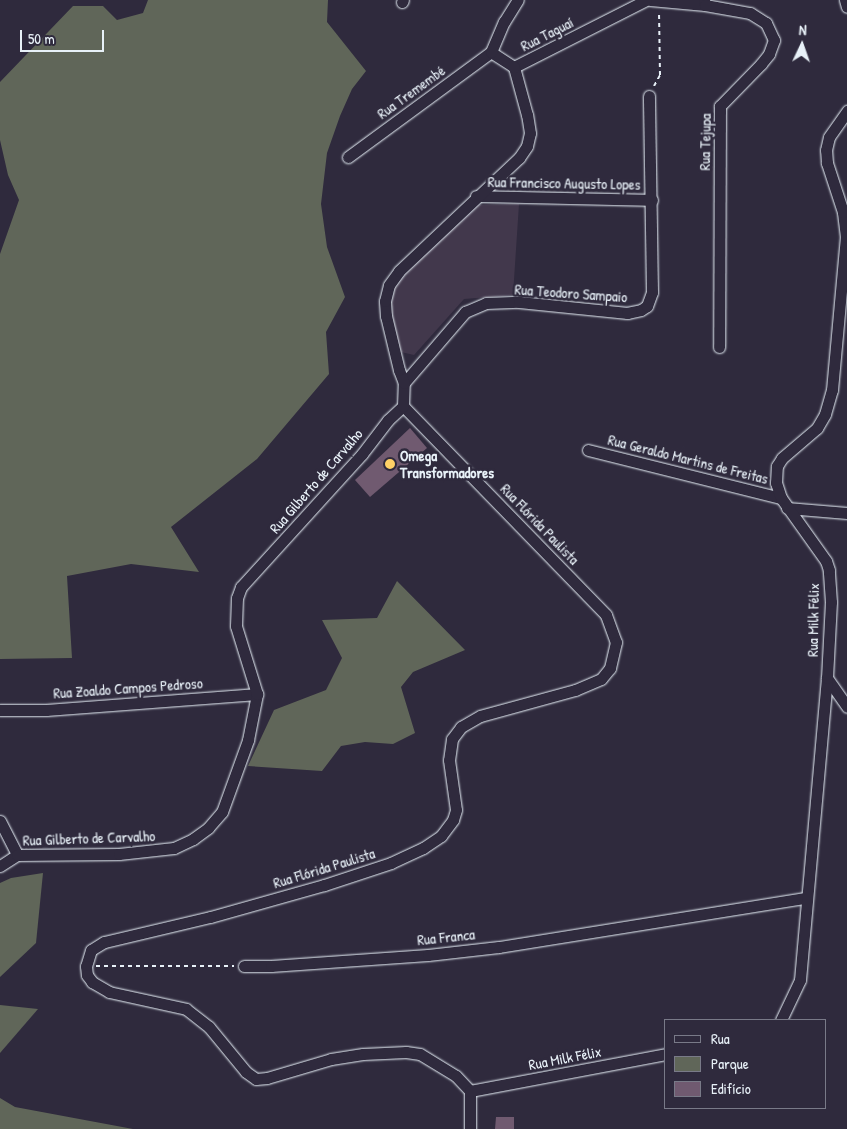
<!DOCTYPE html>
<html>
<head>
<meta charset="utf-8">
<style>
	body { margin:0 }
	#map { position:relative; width:847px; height:1129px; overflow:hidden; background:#2f2a3d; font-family:"Patrick Hand",sans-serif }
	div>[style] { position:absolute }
	.built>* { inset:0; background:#42384c }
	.green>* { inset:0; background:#606659 }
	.building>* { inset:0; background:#705a70 }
	.path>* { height:2px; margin-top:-1px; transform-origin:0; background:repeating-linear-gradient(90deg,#e8f1f8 0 4px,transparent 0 8px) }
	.roads { filter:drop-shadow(0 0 1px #e8f1f8) drop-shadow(0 0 1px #e8f1f8) }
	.minor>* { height:11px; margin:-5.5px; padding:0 5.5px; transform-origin:5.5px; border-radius:5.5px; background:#2f2a3d }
	.dots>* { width:14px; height:14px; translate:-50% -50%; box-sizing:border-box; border:2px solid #2f2a3d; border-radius:50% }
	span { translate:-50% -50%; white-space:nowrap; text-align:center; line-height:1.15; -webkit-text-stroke:5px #2f2a3d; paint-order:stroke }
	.street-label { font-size:15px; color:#e8f1f8 }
	.poi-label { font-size:15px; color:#e8f1f8; font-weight:700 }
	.left { translate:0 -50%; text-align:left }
	.legend { position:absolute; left:664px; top:1019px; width:162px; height:90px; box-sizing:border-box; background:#2f2a3d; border:1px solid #797a88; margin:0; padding:6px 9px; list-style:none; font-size:15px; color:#e8f1f8 }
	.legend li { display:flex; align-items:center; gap:10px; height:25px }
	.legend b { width:25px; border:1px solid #797a88 }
	.north { position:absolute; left:777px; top:20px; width:50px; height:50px; -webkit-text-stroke:4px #2f2a3d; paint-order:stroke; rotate:3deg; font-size:14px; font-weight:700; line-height:20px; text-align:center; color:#e8f1f8 }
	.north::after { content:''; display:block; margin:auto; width:18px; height:22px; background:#e8f1f8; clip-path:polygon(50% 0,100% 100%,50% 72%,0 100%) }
	.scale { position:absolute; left:20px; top:30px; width:84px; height:22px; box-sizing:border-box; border:2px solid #e8f1f8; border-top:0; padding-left:6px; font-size:15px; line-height:18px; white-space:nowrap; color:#e8f1f8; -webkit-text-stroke:4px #2f2a3d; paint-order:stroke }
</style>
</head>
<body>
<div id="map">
	<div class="built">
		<div style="clip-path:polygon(519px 204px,513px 295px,464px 299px,414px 355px,401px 352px,390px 322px,389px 290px,470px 205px)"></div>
	</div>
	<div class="green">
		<div style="clip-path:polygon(148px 0,328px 0,327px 22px,366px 71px,352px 89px,340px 116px,327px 153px,321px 204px,327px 247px,345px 297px,326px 332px,329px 374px,257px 459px,171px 527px,199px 572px,131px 564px,67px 576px,72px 658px,0 659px,0 254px,19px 200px,8px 175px,0 140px,0 82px,73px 6px,103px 6px,117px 20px,143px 13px)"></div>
		<div style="clip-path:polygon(397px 581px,465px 650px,413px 672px,401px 687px,415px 733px,393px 744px,365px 742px,341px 746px,322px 771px,248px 766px,274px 710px,326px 690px,342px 658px,322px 620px,377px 618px)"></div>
		<div style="clip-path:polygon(43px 873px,36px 943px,0 977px,0 883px,11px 878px)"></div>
		<div style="clip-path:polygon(0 1005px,38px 1009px,0 1053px)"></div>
		<div style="clip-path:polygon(0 1098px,15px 1107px,133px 1129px,0 1129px)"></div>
	</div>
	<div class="building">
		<div style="clip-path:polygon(410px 428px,427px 448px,370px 497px,355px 480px)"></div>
		<div style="clip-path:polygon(496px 1117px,514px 1117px,514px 1129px,495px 1129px)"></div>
	</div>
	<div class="path">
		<div style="left:654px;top:86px;width:13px;rotate:-61deg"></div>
		<div style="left:660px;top:75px;width:63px;rotate:-90.9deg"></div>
		<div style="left:96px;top:966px;width:138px"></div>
	</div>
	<div class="roads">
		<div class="minor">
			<div style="left:650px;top:0;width:55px;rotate:5.2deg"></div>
			<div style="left:704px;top:0;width:5px;rotate:79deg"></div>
			<div style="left:705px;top:5px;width:46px;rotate:10.1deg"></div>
			<div style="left:750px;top:13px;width:19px;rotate:32deg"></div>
			<div style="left:766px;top:23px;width:19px;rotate:65deg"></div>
			<div style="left:774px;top:40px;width:15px;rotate:110deg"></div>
			<div style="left:769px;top:54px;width:13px;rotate:129deg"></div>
			<div style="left:761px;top:64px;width:59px;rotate:134.3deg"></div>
			<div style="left:720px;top:106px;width:241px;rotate:90.2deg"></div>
			<div style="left:845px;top:0;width:7px;rotate:74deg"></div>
			<div style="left:402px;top:2px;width:2px;rotate:-63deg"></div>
			<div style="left:514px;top:67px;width:148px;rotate:-26.9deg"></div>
			<div style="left:348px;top:157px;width:177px;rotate:-36.3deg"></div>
			<div style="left:476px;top:196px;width:176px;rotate:1.3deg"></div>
			<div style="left:404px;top:383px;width:94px;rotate:-49.3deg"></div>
			<div style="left:465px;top:312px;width:23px;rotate:-23deg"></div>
			<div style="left:486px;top:303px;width:33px;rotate:-2deg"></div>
			<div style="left:519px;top:302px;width:109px;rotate:5.8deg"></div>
			<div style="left:627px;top:313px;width:14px;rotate:-12deg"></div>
			<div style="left:641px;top:310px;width:7px;rotate:-34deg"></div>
			<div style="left:647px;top:306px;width:15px;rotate:-70deg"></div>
			<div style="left:652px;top:292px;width:196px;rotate:-90.9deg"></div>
			<div style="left:403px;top:406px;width:291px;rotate:45.8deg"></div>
			<div style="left:606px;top:615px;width:29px;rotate:70deg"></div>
			<div style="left:616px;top:642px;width:27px;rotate:103deg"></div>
			<div style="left:610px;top:668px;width:14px;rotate:129deg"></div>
			<div style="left:601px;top:679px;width:28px;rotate:157deg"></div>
			<div style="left:575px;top:690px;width:98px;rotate:164.7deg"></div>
			<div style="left:480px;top:716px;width:22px;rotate:150deg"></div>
			<div style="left:461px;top:727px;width:15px;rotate:127deg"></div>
			<div style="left:452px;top:739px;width:21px;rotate:98deg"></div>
			<div style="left:449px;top:760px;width:50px;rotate:82deg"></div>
			<div style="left:456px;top:810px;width:10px;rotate:107deg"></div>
			<div style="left:453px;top:820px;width:20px;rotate:127deg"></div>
			<div style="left:441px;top:836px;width:22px;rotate:146deg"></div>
			<div style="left:423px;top:848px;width:35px;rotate:155deg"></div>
			<div style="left:391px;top:863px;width:71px;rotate:161.8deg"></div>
			<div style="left:324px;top:885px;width:118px;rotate:164.3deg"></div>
			<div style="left:210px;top:917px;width:109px;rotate:166.7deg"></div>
			<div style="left:104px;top:942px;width:15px;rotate:148deg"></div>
			<div style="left:91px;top:950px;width:17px;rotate:107deg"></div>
			<div style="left:86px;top:966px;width:9px;rotate:84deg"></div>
			<div style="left:87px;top:975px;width:9px;rotate:54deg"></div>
			<div style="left:92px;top:982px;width:20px;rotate:30deg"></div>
			<div style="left:109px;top:992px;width:79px;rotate:12.4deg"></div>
			<div style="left:186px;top:1009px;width:29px;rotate:38deg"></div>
			<div style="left:209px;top:1027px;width:58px;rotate:50.6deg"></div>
			<div style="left:246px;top:1072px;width:12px;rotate:35deg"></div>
			<div style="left:256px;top:1079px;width:11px;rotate:-5deg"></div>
			<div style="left:267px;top:1078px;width:67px;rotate:-16.5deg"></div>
			<div style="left:331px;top:1059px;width:32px;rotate:-9deg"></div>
			<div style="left:363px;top:1054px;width:43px;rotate:-2.7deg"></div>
			<div style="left:406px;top:1052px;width:14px;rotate:8deg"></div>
			<div style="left:420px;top:1054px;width:42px;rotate:31.4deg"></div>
			<div style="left:456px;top:1076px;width:21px;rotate:47deg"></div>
			<div style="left:470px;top:1091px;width:38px;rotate:90deg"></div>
			<div style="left:588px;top:450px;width:199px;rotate:14deg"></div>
			<div style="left:787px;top:508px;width:60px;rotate:4.8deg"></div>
			<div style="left:827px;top:678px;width:35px;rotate:55deg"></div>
			<div style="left:0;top:710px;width:46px"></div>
			<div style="left:46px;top:710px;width:212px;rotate:-4.3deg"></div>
			<div style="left:0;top:821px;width:38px;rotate:63deg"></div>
			<div style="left:0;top:866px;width:20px;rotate:-33deg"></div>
			<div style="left:17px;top:855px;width:102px;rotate:-0.6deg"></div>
			<div style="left:119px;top:854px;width:55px;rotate:-6.2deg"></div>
			<div style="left:174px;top:848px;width:21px;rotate:-25deg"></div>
			<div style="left:193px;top:839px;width:19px;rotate:-36deg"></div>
			<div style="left:208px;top:828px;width:21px;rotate:-49deg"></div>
			<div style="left:222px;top:812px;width:77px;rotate:-70.1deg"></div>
			<div style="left:248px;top:740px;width:47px;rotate:-78.9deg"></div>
			<div style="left:257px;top:694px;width:71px;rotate:-107.2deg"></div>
			<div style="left:236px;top:626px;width:28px;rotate:-88deg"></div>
			<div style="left:237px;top:598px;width:12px;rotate:-70deg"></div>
			<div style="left:241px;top:587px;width:180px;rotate:-47.7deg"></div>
			<div style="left:362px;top:454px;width:43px;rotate:-52.6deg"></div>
			<div style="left:388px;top:420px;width:21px;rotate:-43deg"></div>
			<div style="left:403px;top:406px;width:23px;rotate:-88deg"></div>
			<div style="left:404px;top:383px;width:14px;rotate:-111deg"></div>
			<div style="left:399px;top:370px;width:56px;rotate:-103.5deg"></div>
			<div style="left:386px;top:316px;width:15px;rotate:-94deg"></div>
			<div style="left:385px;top:301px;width:16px;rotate:-76deg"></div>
			<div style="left:389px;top:285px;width:17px;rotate:-54deg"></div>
			<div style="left:399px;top:271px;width:165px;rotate:-43.3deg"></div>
			<div style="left:519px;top:158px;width:14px;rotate:-56deg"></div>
			<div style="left:527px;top:146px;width:13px;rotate:-77deg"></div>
			<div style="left:530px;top:133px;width:18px;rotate:-99deg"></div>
			<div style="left:527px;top:115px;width:50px;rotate:-105.2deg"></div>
			<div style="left:514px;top:67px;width:27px;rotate:-147deg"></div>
			<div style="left:491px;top:52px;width:33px;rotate:-67deg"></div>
			<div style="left:504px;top:22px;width:26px;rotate:-58deg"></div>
			<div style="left:244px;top:966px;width:27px"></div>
			<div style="left:271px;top:966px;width:157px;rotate:-4deg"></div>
			<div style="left:428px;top:955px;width:71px;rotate:-6.4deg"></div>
			<div style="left:499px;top:947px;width:311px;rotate:-9.1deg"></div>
			<div style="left:781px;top:1020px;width:44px;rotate:-64.6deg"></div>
			<div style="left:800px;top:980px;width:303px;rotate:-84.9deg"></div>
			<div style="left:827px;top:678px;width:76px;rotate:-87deg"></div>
			<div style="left:831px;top:602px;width:32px;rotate:-94deg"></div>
			<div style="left:829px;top:570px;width:9px;rotate:-108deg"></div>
			<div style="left:826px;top:561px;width:77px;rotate:-125.5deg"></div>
			<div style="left:781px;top:498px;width:16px;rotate:-108deg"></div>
			<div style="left:776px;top:483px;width:17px;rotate:-87deg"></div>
			<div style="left:777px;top:466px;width:9px;rotate:-58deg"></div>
			<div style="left:782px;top:458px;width:46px;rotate:-40.6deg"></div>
			<div style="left:817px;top:428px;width:16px;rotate:-60deg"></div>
			<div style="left:825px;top:414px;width:25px;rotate:-74deg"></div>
			<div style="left:832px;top:390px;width:154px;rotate:-84.8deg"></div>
			<div style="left:846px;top:237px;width:25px;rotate:-97deg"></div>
			<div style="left:843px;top:212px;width:52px;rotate:-108.1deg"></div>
			<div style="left:827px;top:163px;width:13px;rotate:-94deg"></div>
			<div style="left:826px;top:150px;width:13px;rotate:-77deg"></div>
			<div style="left:829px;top:137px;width:32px;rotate:-55deg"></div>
			<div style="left:470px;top:1091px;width:199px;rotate:-10.7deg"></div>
		</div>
	</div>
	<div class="dots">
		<div style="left:390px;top:464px;background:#ffd166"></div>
	</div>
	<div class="street-label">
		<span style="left:547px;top:34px;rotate:-27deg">Rua Taguaí</span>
		<span style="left:411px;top:92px;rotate:-36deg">Rua Tremembé</span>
		<span style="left:705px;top:142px;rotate:-89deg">Rua Tejupa</span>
		<span style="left:564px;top:183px;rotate:1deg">Rua Francisco Augusto Lopes</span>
		<span style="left:571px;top:293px;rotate:4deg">Rua Teodoro Sampaio</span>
		<span style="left:688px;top:459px;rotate:14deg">Rua Geraldo Martins de Freitas</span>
		<span style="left:316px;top:481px;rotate:-49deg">Rua Gilberto de Carvalho</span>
		<span style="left:540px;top:524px;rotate:46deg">Rua Flórida Paulista</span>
		<span style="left:813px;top:620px;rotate:-89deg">Rua Milk Félix</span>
		<span style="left:128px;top:688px;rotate:-4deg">Rua Zoaldo Campos Pedroso</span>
		<span style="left:89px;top:838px;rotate:-2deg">Rua Gilberto de Carvalho</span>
		<span style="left:324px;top:868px;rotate:-17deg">Rua Flórida Paulista</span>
		<span style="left:446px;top:937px;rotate:-6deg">Rua Franca</span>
		<span style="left:565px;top:1058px;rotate:-11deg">Rua Milk Félix</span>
	</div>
	<div class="poi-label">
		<span class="left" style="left:400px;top:464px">Omega<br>Transformadores</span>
	</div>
	<ul class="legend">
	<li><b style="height:6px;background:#2f2a3d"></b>Rua</li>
	<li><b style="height:14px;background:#606659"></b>Parque</li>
	<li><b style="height:14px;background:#705a70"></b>Edifício</li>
	</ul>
	<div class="north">N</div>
	<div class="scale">50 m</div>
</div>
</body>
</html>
